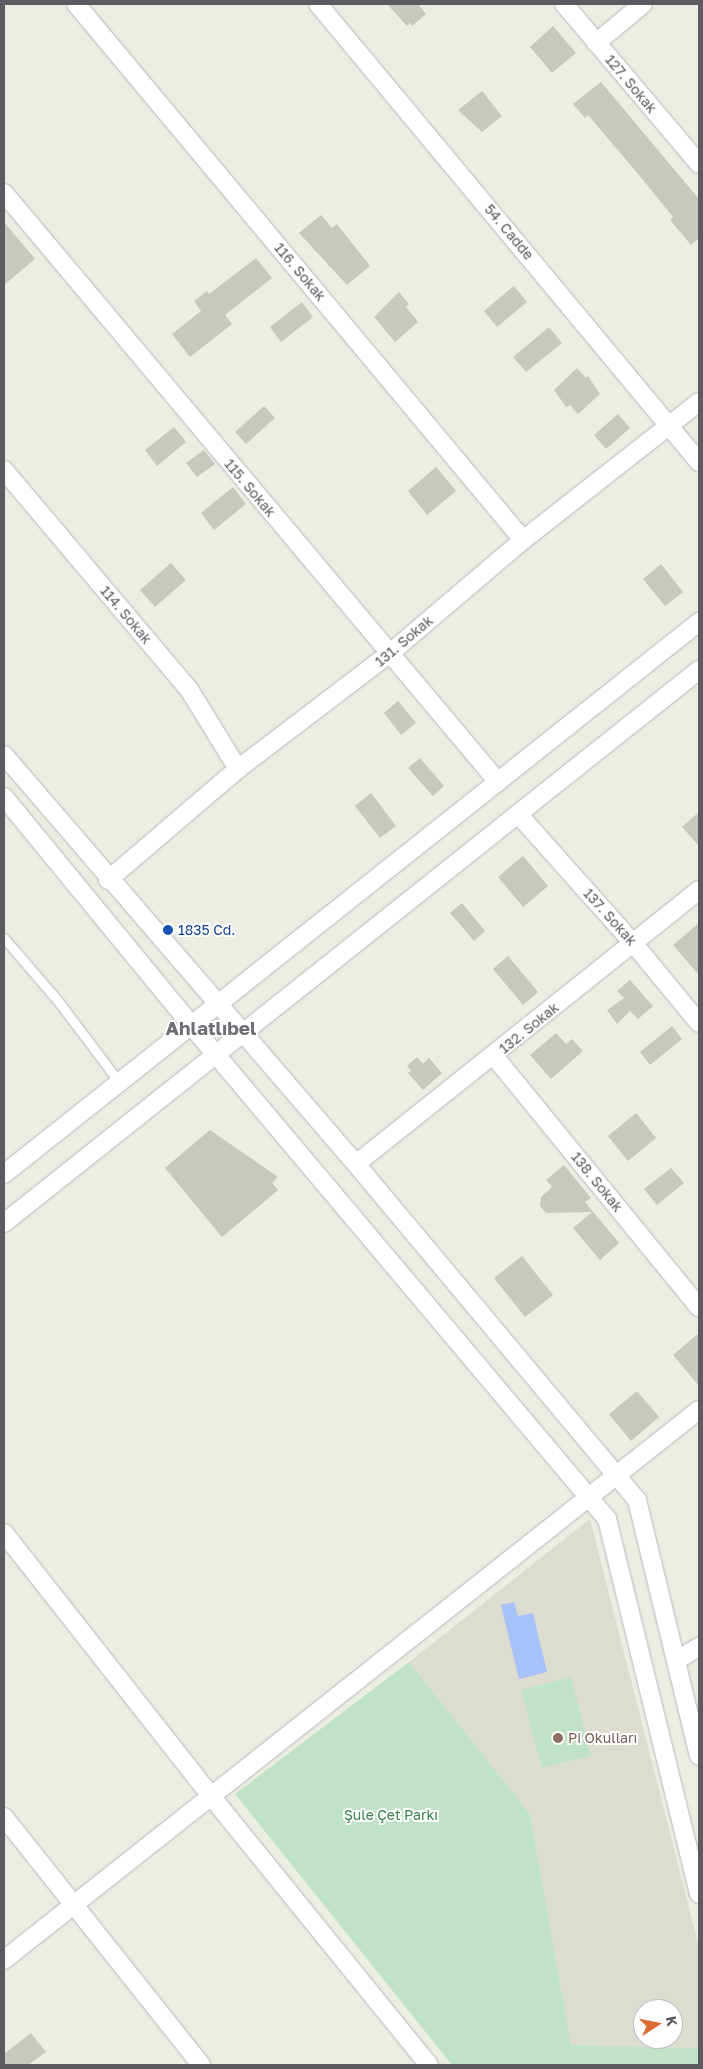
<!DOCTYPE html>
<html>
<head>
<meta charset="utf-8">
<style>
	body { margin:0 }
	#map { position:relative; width:703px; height:2069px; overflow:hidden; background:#ecede3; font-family:"Golos Text",sans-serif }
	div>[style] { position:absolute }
	.education>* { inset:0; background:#dcdcd1 }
	.green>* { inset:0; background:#c0e3c8 }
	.water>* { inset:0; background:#a6c2f9 }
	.building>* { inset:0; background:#c8c7c0 }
	.roads { filter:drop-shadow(0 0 1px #b8b9be) drop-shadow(0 0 1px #b8b9be) }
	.service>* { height:9px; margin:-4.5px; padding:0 4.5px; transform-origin:4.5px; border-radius:4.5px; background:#fff }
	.minor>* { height:18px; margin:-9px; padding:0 9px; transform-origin:9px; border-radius:9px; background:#fff }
	.dots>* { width:14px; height:14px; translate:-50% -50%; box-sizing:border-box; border:2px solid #fff; border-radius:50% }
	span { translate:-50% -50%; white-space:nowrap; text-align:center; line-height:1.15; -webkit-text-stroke:4px #fff; paint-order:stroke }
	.street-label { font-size:14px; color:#5b5c62 }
	.transit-label { font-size:14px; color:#164399 }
	.left { translate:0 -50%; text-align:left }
	.education-label { font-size:14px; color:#785e54 }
	.park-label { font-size:14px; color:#3a824e }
	.district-label { font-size:19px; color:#6c6e74; font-weight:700 }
	.frame { position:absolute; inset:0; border:5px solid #5b5c62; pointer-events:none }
	.north { position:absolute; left:633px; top:1999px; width:50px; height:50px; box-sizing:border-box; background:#fff; border:1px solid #bdbec0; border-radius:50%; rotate:79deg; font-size:14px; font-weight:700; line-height:20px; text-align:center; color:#5b5c62 }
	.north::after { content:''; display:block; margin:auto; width:18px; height:22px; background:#dd6b38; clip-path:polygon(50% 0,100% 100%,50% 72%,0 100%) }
</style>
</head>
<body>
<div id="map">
	<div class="education">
		<div style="clip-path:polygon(evenodd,590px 1519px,699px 1947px,699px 2048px,571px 2045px,530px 1814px,409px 1662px,590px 1519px,643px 2009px,673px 2009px,673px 2039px,643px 2039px,643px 2009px)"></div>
	</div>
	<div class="green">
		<div style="clip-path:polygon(409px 1662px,530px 1814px,571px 2045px,699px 2048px,699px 2065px,452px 2065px,235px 1794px)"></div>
		<div style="clip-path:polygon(571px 1677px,591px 1756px,542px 1768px,521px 1690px)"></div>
	</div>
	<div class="water">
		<div style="clip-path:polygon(514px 1602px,518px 1616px,533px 1613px,547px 1672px,519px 1679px,501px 1605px)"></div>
	</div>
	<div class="building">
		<div style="clip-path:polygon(387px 4px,418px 4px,426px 14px,412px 26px,410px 23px,407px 26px)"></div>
		<div style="clip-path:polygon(553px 26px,576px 53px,552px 73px,530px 47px)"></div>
		<div style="clip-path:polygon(601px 82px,699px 199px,699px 238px,691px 245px,670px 220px,673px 217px,639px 175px,588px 115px,585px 118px,573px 104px)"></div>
		<div style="clip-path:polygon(482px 91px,502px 116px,482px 132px,458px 110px)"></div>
		<div style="clip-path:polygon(321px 215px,332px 228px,337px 224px,370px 266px,347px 285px,299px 233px)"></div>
		<div style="clip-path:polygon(4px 222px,35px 259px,4px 285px)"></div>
		<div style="clip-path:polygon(256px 258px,272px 278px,225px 315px,232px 324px,190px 357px,172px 334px,201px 311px,194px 301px,207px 291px,209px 294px)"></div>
		<div style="clip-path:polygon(514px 286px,527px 302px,497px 327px,484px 311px)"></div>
		<div style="clip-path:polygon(399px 292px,409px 304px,406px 307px,418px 322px,395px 342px,374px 317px)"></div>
		<div style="clip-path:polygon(302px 302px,313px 317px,281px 342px,270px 327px)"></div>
		<div style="clip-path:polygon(549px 327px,562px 343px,526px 372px,513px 357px)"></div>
		<div style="clip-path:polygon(577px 368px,586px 378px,588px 376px,600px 394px,578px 414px,570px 405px,566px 407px,554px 390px)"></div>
		<div style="clip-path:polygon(264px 406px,275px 418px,246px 444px,235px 432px)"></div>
		<div style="clip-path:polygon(618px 414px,630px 428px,606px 449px,594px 435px)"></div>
		<div style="clip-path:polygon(174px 427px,186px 442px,157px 466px,145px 450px)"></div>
		<div style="clip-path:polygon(204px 450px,215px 464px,197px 477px,186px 463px)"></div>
		<div style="clip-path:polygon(436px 467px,456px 491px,427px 515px,408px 491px)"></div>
		<div style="clip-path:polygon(233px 487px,246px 504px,214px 530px,201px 513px)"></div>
		<div style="clip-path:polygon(171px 563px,186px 580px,155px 607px,140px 590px)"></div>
		<div style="clip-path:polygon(661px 564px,683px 592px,665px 606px,643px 579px)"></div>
		<div style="clip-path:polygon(398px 701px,416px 723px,401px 735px,384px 713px)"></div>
		<div style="clip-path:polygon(420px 758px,444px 786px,433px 796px,408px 768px)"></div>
		<div style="clip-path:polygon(371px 793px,396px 826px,380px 838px,355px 806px)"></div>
		<div style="clip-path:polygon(699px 812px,699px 846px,682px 827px)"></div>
		<div style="clip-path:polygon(523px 856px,548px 886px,523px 907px,498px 877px)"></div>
		<div style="clip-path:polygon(462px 903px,485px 931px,474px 941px,450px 913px)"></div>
		<div style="clip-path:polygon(699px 923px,699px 975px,673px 945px)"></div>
		<div style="clip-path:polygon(508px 956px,538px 992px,523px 1005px,493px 969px)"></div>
		<div style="clip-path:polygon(630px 980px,653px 1006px,638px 1019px,630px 1011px,617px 1024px,607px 1010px,624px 998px,617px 991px)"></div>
		<div style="clip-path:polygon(672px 1026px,682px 1039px,650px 1065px,640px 1052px)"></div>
		<div style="clip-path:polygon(556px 1033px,566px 1044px,572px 1039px,583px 1051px,551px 1079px,530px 1055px)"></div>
		<div style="clip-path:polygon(417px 1057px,423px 1064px,429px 1058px,442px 1073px,423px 1090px,408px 1073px,411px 1071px,407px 1066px)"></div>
		<div style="clip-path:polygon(636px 1113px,656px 1138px,628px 1161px,608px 1136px)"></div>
		<div style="clip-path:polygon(210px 1130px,278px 1177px,272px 1183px,278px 1190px,222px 1237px,165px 1168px)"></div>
		<div style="clip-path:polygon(564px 1165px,591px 1198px,585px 1202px,619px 1243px,600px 1260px,573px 1228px,592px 1212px,546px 1213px,540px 1206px,541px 1197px,552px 1187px,546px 1180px)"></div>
		<div style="clip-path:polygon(671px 1168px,684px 1183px,657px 1205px,644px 1189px)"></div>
		<div style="clip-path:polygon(522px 1256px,553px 1295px,525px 1317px,494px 1278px)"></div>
		<div style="clip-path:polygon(699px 1333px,699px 1386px,673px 1355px)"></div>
		<div style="clip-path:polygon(637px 1391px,659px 1417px,631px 1441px,609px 1414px)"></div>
		<div style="clip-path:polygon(31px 2033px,46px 2052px,28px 2065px,4px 2065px,4px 2054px)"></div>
	</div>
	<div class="roads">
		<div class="service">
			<div style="left:4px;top:938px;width:83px;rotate:49.4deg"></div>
			<div style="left:58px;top:1001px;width:101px;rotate:53deg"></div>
		</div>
		<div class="minor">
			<div style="left:76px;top:4px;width:698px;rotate:50.17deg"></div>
			<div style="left:318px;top:4px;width:596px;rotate:50.24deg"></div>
			<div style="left:564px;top:4px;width:209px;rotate:49.8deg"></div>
			<div style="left:596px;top:43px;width:61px;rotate:-39.7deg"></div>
			<div style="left:4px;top:193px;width:769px;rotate:50.01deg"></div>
			<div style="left:4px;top:470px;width:289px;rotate:49.9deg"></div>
			<div style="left:190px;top:691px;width:92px;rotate:58.4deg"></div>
			<div style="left:4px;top:755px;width:540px;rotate:49.28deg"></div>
			<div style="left:356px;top:1164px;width:438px;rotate:50.1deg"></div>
			<div style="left:637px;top:1500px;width:263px;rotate:76.4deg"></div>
			<div style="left:4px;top:797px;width:295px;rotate:50.6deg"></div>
			<div style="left:191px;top:1025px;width:646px;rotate:49.9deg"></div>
			<div style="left:607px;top:1519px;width:386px;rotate:76.2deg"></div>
			<div style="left:518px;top:814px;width:174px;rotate:48.3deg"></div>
			<div style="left:634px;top:944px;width:102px;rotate:50.6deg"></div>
			<div style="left:108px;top:880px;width:171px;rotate:-40.5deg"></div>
			<div style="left:238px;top:769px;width:190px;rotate:-37.3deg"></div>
			<div style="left:389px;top:654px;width:176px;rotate:-40.4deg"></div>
			<div style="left:523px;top:540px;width:224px;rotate:-38.1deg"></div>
			<div style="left:494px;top:1056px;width:324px;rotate:50.8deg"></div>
			<div style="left:356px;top:1164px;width:439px;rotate:-38.6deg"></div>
			<div style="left:4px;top:1174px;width:888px;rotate:-38.46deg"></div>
			<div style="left:4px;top:1223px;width:888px;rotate:-38.51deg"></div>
			<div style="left:4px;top:1533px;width:335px;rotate:51.8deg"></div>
			<div style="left:211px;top:1796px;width:346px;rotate:51deg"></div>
			<div style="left:677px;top:1660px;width:26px;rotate:-31deg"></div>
			<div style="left:4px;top:1817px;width:317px;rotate:51.5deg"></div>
			<div style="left:4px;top:1960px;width:886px;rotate:-38.36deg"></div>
		</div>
	</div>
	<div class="dots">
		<div style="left:168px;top:930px;background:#1a4fb4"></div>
		<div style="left:558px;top:1738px;background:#8d6e63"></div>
	</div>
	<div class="street-label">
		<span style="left:631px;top:84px;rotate:50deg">127. Sokak</span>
		<span style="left:509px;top:232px;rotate:50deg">54. Cadde</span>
		<span style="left:300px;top:272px;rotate:50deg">116. Sokak</span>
		<span style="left:250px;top:488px;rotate:50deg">115. Sokak</span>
		<span style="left:126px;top:615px;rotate:50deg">114. Sokak</span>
		<span style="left:404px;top:641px;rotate:-40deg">131. Sokak</span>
		<span style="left:610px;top:917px;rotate:48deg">137. Sokak</span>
		<span style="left:529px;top:1028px;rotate:-39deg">132. Sokak</span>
		<span style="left:597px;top:1182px;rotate:51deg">138. Sokak</span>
	</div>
	<div class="transit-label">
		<span class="left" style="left:178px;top:930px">1835 Cd.</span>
	</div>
	<div class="education-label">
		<span class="left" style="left:568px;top:1738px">Pi Okulları</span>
	</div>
	<div class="park-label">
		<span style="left:391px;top:1815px">Şule Çet Parkı</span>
	</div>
	<div class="district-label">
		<span style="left:211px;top:1028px">Ahlatlıbel</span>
	</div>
	<div class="frame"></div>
	<div class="north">K</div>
</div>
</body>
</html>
